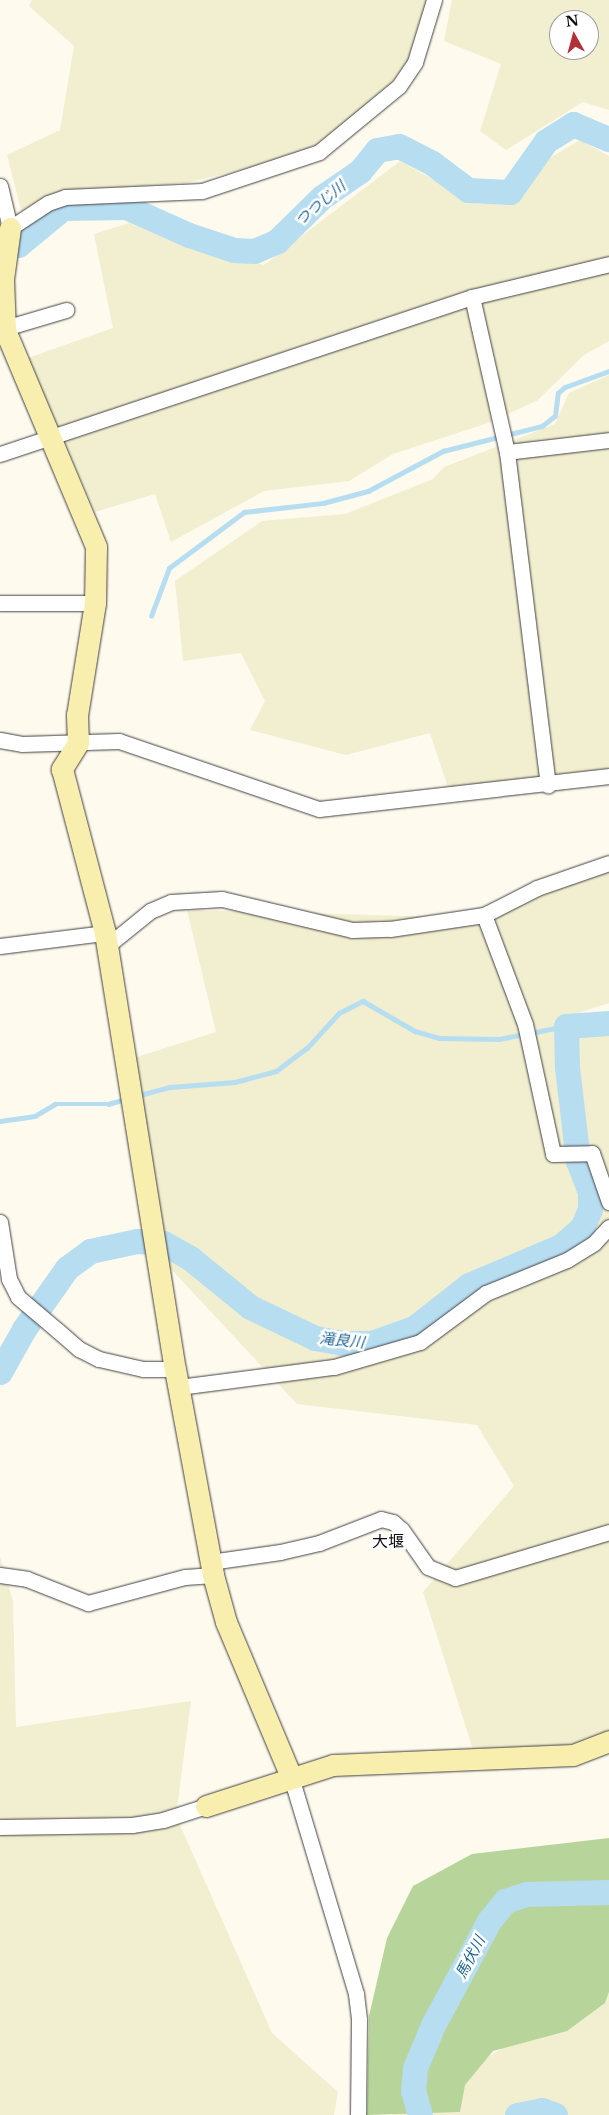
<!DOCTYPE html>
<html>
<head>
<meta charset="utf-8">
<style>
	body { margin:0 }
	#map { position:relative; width:609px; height:2115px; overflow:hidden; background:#fefaee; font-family:"Libre Baskerville","Noto Sans JP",serif }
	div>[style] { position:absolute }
	.farmland>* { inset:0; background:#f2eed0 }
	.forest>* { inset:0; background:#b7d59b }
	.stream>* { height:4.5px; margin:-2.25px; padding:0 2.25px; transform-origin:2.25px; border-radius:2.25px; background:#b7ddf1 }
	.river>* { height:25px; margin:-12.5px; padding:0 12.5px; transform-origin:12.5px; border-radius:12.5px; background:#b7ddf1 }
	.roads { filter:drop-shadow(0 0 1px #404040) drop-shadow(0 0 1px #404040) }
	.street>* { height:15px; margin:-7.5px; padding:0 7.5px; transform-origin:7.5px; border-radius:7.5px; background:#fff }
	.secondary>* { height:21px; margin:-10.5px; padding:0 10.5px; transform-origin:10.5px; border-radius:10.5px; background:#f8eeae }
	span { translate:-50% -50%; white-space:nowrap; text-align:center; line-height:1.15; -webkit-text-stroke:5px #fff; paint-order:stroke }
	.water-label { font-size:15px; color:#206594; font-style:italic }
	.quarter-label { font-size:16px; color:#0d0d0d }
	.north { position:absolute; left:549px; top:10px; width:50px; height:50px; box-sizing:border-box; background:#fff; border:1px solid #9e9e9e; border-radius:50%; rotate:353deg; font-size:14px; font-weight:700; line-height:20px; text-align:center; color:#0d0d0d }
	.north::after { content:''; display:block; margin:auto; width:18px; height:22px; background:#b1303a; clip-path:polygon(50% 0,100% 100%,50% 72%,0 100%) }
</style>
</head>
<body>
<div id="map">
	<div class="farmland">
		<div style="clip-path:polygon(32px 0,431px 0,415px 62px,319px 152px,185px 183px,67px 191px,21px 210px,7px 155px,60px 130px,74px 46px,29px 6px)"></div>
		<div style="clip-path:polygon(evenodd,452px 0,609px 0,609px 110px,583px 102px,506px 150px,480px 131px,501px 64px,444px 41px,452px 0,559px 20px,589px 20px,589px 50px,559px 50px,559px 20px)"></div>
		<div style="clip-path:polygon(580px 140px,609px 156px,609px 341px,584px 355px,538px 400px,491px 422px,393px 454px,349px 481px,264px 491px,171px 542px,155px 494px,95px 512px,28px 358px,113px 328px,94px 234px,129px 223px,174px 242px,264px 265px,400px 161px,477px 204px,517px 201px,543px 162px)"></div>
		<div style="clip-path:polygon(609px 375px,609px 771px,449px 790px,430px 733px,346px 755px,250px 730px,265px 701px,241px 653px,183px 661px,175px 581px,262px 521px,345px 514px,433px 479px,444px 467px,555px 424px,569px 393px)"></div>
		<div style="clip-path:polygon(609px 864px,609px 1003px,551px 1022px,609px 1020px,609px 1735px,509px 1758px,476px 1759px,423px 1592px,514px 1486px,477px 1425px,297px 1404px,156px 1253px,124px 1061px,216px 1032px,187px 910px,480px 918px,500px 955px,495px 916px)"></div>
		<div style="clip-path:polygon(0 1557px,13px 1601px,16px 1727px,191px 1701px,176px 1816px,272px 2033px,338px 2092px,334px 2115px,0 2115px)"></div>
		<div style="clip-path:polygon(609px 1992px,609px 2115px,392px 2115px,503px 2048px,579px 2022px,605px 2003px)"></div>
	</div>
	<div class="forest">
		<div style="clip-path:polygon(609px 1838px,609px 1992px,605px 2003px,567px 2031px,493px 2051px,465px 2085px,460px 2112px,367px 2115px,369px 2016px,387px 1938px,413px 1886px,472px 1854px)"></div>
	</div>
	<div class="stream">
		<div style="left:151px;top:616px;width:51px;rotate:-69.4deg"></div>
		<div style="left:169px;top:568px;width:94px;rotate:-36.7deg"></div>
		<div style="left:244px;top:512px;width:80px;rotate:-6.5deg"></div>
		<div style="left:323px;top:503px;width:47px;rotate:-14.9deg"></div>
		<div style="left:368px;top:491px;width:85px;rotate:-28.1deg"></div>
		<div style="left:443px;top:451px;width:102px;rotate:-14.2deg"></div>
		<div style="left:542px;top:426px;width:16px;rotate:-38deg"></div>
		<div style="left:555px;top:416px;width:23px;rotate:-83deg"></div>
		<div style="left:558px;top:393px;width:9px;rotate:-41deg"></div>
		<div style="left:565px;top:387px;width:47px;rotate:-20deg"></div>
		<div style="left:136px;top:1096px;width:35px;rotate:-15deg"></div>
		<div style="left:170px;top:1087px;width:65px;rotate:-4.4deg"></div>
		<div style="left:235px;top:1082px;width:42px;rotate:-15deg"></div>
		<div style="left:276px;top:1071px;width:39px;rotate:-37deg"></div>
		<div style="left:307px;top:1048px;width:47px;rotate:-47.6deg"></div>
		<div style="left:339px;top:1013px;width:27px;rotate:-27deg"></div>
		<div style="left:363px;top:1001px;width:60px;rotate:30deg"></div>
		<div style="left:415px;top:1031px;width:26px;rotate:16deg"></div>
		<div style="left:440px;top:1038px;width:59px;rotate:1deg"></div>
		<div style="left:499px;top:1039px;width:68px;rotate:-11deg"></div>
		<div style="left:0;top:1121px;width:35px;rotate:-8deg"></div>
		<div style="left:35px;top:1116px;width:23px;rotate:-31deg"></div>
		<div style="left:55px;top:1104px;width:53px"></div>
		<div style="left:108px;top:1104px;width:19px;rotate:-16deg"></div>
	</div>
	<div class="river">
		<div style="left:0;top:247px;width:18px;rotate:-6deg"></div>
		<div style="left:18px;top:245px;width:58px;rotate:-39.4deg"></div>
		<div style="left:63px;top:208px;width:63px;rotate:-0.9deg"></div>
		<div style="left:126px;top:207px;width:69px;rotate:24deg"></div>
		<div style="left:189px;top:235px;width:47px;rotate:18.4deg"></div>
		<div style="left:234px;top:250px;width:20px;rotate:3deg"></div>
		<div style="left:254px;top:251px;width:25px;rotate:-23deg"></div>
		<div style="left:277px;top:241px;width:63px;rotate:-44.4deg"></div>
		<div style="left:322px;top:197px;width:46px;rotate:-34.4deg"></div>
		<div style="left:360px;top:171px;width:27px;rotate:-51deg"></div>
		<div style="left:377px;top:150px;width:22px;rotate:-10deg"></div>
		<div style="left:399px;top:146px;width:37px;rotate:27deg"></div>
		<div style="left:432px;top:163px;width:45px;rotate:36.9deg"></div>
		<div style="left:468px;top:190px;width:42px;rotate:2.7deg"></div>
		<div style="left:510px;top:192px;width:62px;rotate:-54.8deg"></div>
		<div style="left:546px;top:141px;width:32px;rotate:-32deg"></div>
		<div style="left:573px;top:124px;width:39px;rotate:23deg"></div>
		<div style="left:0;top:1372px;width:49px;rotate:-60.8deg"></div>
		<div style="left:24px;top:1329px;width:75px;rotate:-54.8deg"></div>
		<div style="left:67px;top:1268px;width:29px;rotate:-36deg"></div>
		<div style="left:90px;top:1251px;width:48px;rotate:-12deg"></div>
		<div style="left:137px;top:1241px;width:26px;rotate:4deg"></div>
		<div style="left:163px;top:1243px;width:31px;rotate:29deg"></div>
		<div style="left:190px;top:1258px;width:77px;rotate:39.2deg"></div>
		<div style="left:250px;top:1307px;width:72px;rotate:25.5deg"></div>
		<div style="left:315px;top:1338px;width:28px;rotate:10deg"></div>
		<div style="left:343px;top:1343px;width:28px"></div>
		<div style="left:371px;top:1343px;width:46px;rotate:-19.2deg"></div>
		<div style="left:414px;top:1328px;width:70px;rotate:-38deg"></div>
		<div style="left:469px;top:1285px;width:100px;rotate:-23deg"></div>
		<div style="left:561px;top:1246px;width:28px;rotate:-41deg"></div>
		<div style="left:582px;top:1228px;width:21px;rotate:-67deg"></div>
		<div style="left:590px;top:1209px;width:17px;rotate:-90deg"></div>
		<div style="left:590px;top:1192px;width:33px;rotate:-111deg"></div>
		<div style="left:578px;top:1161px;width:95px;rotate:-96.7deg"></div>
		<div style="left:567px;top:1067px;width:41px;rotate:-91.4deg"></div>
		<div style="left:566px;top:1026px;width:43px;rotate:-4deg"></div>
		<div style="left:420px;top:2115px;width:25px;rotate:-106deg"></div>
		<div style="left:413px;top:2091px;width:23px;rotate:-85deg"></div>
		<div style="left:415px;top:2068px;width:47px;rotate:-67.3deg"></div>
		<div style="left:433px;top:2025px;width:118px;rotate:-61.7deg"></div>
		<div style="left:489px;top:1921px;width:26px;rotate:-51deg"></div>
		<div style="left:505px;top:1901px;width:22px;rotate:-18deg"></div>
		<div style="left:526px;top:1894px;width:83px;rotate:-1.4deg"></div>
		<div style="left:517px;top:2115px;width:25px;rotate:-11deg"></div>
		<div style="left:542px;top:2110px;width:14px;rotate:21deg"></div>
	</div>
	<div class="roads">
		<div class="street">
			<div style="left:0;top:186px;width:43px;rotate:76.6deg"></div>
			<div style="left:10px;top:228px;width:45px;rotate:-33.3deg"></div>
			<div style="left:48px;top:203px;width:18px;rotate:-19deg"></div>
			<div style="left:65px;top:197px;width:137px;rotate:-2.5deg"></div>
			<div style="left:202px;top:191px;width:123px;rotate:-18.4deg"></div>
			<div style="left:319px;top:152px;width:104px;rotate:-39.5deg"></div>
			<div style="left:399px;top:86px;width:29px;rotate:-56deg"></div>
			<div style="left:415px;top:62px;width:65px;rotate:-73deg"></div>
			<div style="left:472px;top:297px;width:159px;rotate:77.3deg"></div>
			<div style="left:507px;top:452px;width:336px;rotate:83deg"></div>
			<div style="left:5px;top:328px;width:64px;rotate:-16.4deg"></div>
			<div style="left:507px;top:452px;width:103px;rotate:-6.7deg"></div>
			<div style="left:0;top:454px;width:497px;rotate:-18.4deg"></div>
			<div style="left:472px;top:297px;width:141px;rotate:-13.5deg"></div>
			<div style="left:0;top:603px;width:95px"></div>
			<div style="left:0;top:740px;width:22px;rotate:10deg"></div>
			<div style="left:22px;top:744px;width:97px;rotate:-1.8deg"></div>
			<div style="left:119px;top:741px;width:211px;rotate:18.8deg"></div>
			<div style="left:319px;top:809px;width:292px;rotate:-6.5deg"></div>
			<div style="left:484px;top:915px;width:116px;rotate:69.4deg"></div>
			<div style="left:525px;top:1024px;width:133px;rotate:77.8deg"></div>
			<div style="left:553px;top:1154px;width:39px;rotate:-1deg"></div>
			<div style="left:592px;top:1153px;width:52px;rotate:70.9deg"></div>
			<div style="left:0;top:946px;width:106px;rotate:-7.1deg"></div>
			<div style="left:107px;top:946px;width:55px;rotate:-39.1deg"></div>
			<div style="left:150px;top:911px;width:23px;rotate:-23deg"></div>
			<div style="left:171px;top:902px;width:51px;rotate:-3.4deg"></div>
			<div style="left:222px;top:899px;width:134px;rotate:13.4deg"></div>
			<div style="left:352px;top:930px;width:38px;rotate:-2deg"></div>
			<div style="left:390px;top:929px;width:95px;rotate:-8.5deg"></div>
			<div style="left:484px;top:915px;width:59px;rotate:-27deg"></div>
			<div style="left:537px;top:888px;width:76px;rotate:-19.1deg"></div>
			<div style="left:0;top:1222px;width:58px;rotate:81deg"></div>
			<div style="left:9px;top:1279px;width:20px;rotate:63deg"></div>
			<div style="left:18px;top:1297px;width:51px;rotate:40.2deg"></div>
			<div style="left:57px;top:1330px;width:29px;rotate:41deg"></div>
			<div style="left:79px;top:1349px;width:22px;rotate:27deg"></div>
			<div style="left:99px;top:1359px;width:45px;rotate:12.8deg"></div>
			<div style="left:143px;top:1369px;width:32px"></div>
			<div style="left:179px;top:1387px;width:156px;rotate:-7.4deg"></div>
			<div style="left:334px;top:1367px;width:90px;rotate:-16.2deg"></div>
			<div style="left:420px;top:1342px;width:82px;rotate:-36.6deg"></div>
			<div style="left:486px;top:1293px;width:87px;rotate:-22.2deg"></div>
			<div style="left:567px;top:1260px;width:32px;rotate:-32deg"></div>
			<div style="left:594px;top:1243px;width:22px;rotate:-47deg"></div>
			<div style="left:210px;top:1562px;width:71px;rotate:-8.1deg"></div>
			<div style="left:280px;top:1552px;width:40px;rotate:-13deg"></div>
			<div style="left:319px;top:1543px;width:66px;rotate:-21.2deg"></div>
			<div style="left:381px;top:1519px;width:12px;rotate:14deg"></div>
			<div style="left:393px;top:1522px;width:12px;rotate:42deg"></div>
			<div style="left:402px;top:1530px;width:45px;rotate:54.9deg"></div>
			<div style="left:428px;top:1567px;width:29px;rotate:22deg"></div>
			<div style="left:455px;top:1578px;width:161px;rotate:-16.6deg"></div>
			<div style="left:0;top:1575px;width:27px;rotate:8deg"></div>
			<div style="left:27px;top:1579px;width:66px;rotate:21.5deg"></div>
			<div style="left:88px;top:1603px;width:100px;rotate:-15deg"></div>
			<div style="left:185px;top:1577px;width:28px;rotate:-4deg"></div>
			<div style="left:291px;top:1777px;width:227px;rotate:73.3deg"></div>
			<div style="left:356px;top:1994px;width:26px;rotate:83deg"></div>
			<div style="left:359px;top:2020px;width:95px;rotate:90.6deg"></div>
			<div style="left:0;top:1827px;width:132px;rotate:-0.9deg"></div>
			<div style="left:132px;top:1825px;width:31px;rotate:-9deg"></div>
			<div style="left:163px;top:1820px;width:45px;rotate:-18deg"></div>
		</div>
		<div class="secondary">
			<div style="left:10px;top:228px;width:51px;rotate:97.8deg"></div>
			<div style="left:3px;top:279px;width:51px;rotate:87.8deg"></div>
			<div style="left:5px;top:330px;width:235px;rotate:67.2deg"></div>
			<div style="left:96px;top:547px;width:56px;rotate:91deg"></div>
			<div style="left:95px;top:603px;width:113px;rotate:99.1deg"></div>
			<div style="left:77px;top:715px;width:28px;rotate:88deg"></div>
			<div style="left:78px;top:743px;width:31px;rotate:122deg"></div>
			<div style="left:62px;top:769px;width:170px;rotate:75.3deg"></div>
			<div style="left:105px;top:933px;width:442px;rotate:80.9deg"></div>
			<div style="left:175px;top:1369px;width:209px;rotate:79.5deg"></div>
			<div style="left:213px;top:1575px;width:49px;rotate:74.5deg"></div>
			<div style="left:226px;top:1622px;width:168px;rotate:67.2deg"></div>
			<div style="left:206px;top:1806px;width:133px;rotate:-17.9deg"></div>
			<div style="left:333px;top:1765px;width:240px;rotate:-2.4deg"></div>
			<div style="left:573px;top:1755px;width:39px;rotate:-21deg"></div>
		</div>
	</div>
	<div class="water-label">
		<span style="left:320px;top:203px;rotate:-40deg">つつじ川</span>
		<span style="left:342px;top:1340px;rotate:6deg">滝良川</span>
		<span style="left:470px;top:1957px;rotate:-62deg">馬伏川</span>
	</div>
	<div class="quarter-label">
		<span style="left:388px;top:1541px">大堰</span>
	</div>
	<div class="north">N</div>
</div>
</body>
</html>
